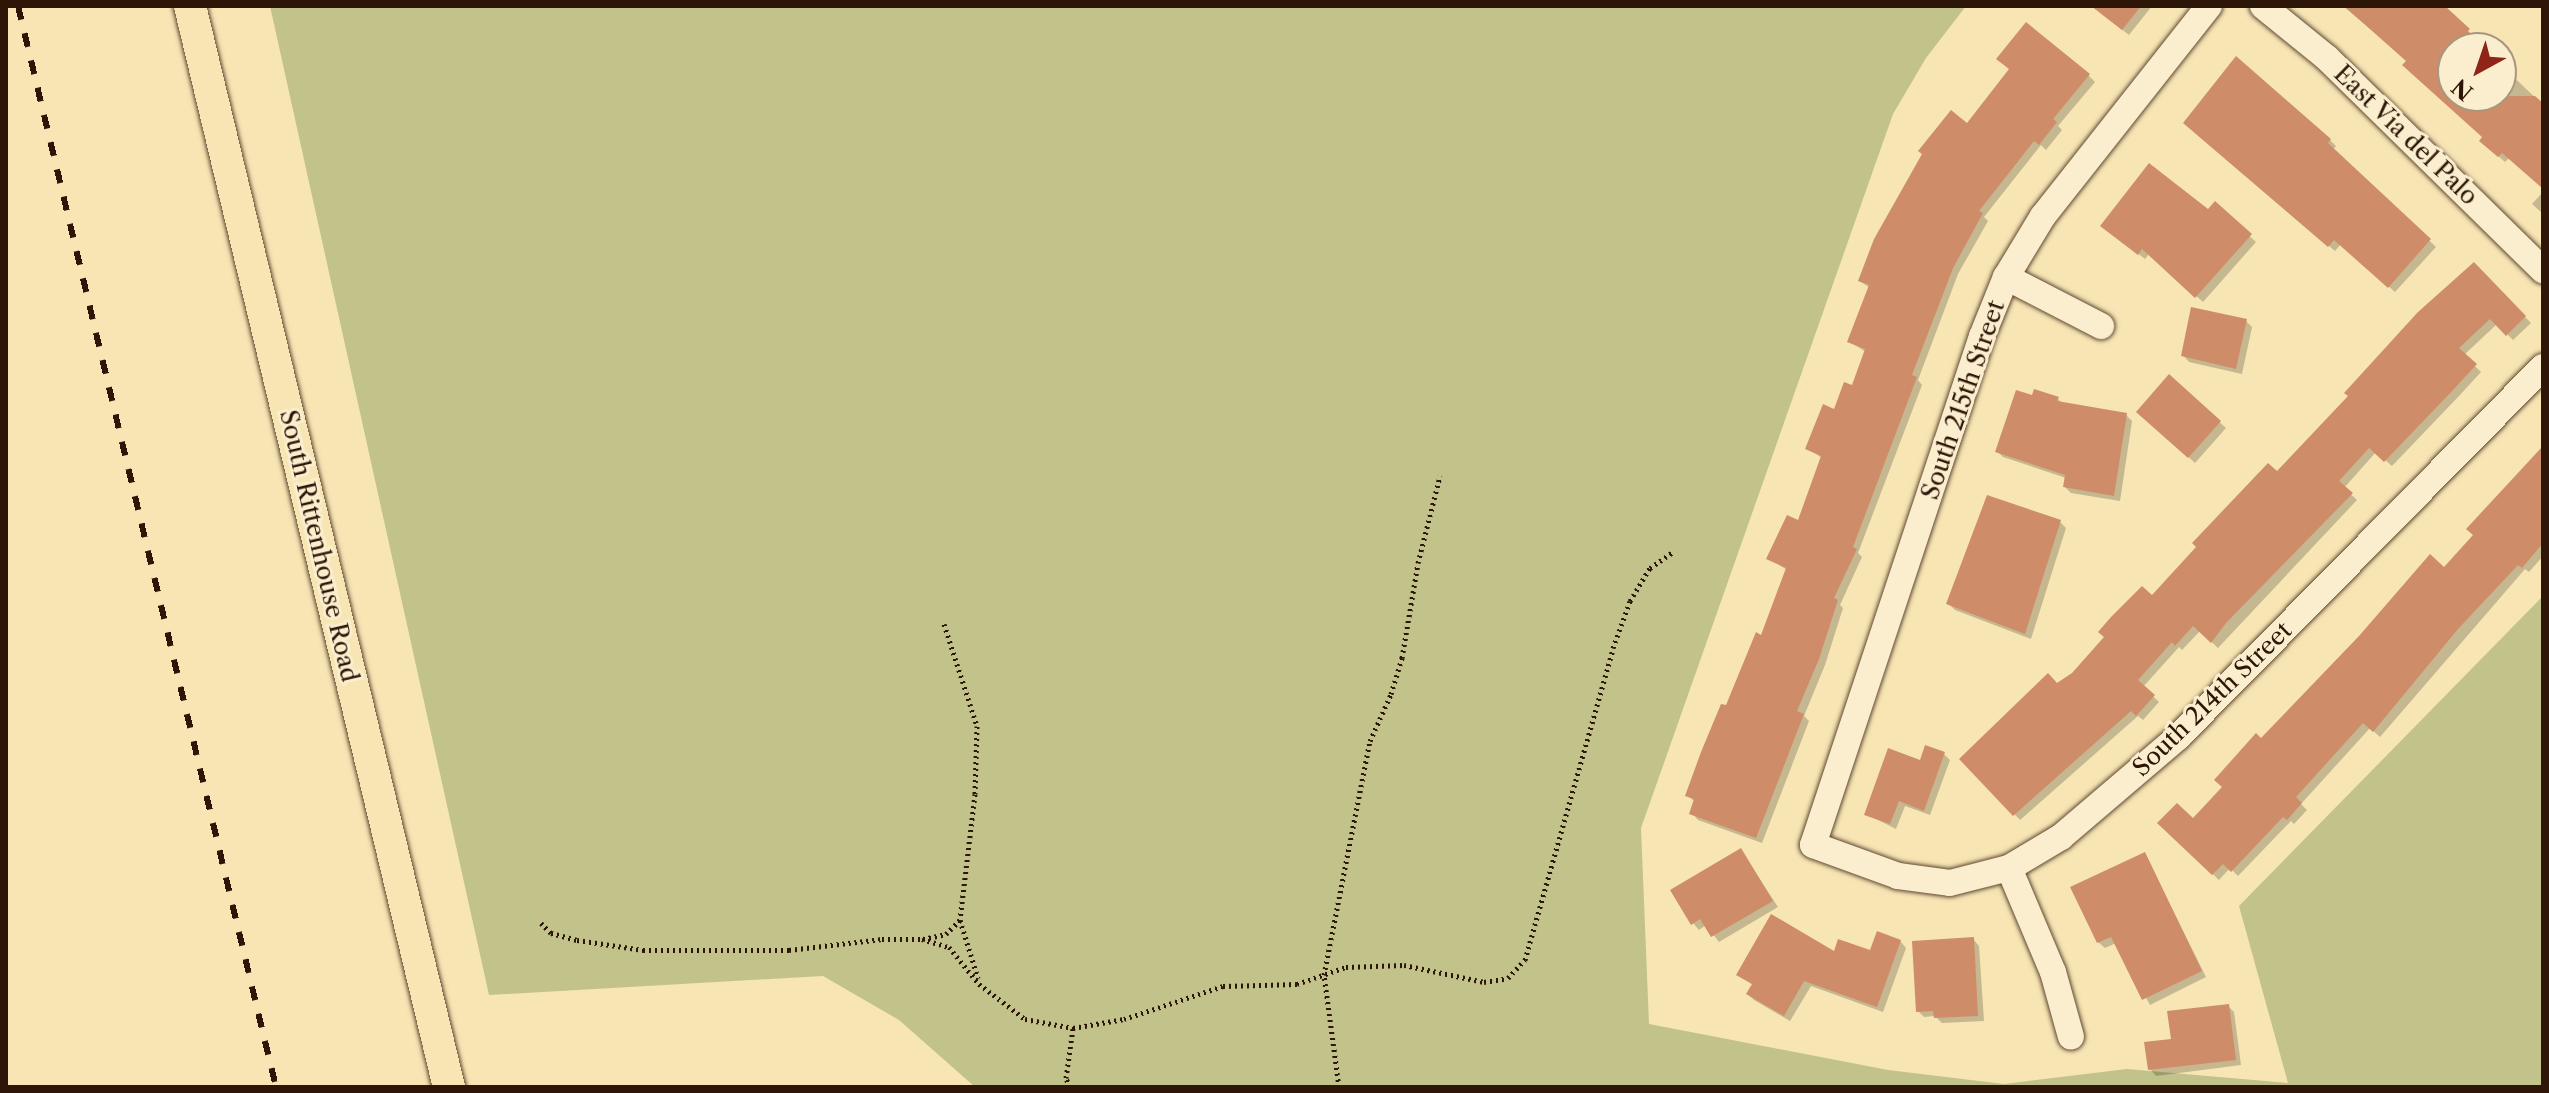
<!DOCTYPE html>
<html>
<head>
<meta charset="utf-8">
<style>
	body { margin:0 }
	#map { position:relative; width:2549px; height:1093px; overflow:hidden; background:#f7e5b4; font-family:"Libre Caslon Text",serif }
	div>[style] { position:absolute }
	.green>* { inset:0; background:#c1c38a }
	.shadow>* { inset:0; background:#0003 }
	.building>* { inset:0; background:#ce8d68 }
	.path>* { height:5px; margin-top:-2.5px; transform-origin:0; background:repeating-linear-gradient(90deg,#2d1507 0 2px,transparent 0 6px) }
	.roads { filter:drop-shadow(0 0 2px #604932) drop-shadow(0 0 2px #604932) }
	.minor>* { height:26px; margin:-13px; padding:0 13px; transform-origin:13px; border-radius:13px; background:#faeece }
	.major>* { height:32px; margin:-16px; padding:0 16px; transform-origin:16px; border-radius:16px; background:#f7e5b4 }
	.rail>* { height:6px; margin-top:-3px; transform-origin:0; background:repeating-linear-gradient(90deg,#2d1507 0 14px,transparent 0 28px) }
	span { translate:-50% -50%; white-space:nowrap; text-align:center; line-height:1.15; -webkit-text-stroke:6px #faeece; paint-order:stroke }
	.street-label { font-size:24px; color:#2d1507 }
	.frame { position:absolute; inset:0; border:8px solid #2d1507; pointer-events:none }
	.north { position:absolute; left:2437px; top:32px; width:80px; height:80px; box-sizing:border-box; background:#faeece; border:2px solid #a8977e; border-radius:50%; rotate:220deg; font-size:22px; font-weight:700; line-height:32px; text-align:center; color:#2d1507 }
	.north::after { content:''; display:block; margin:auto; width:28px; height:36px; background:#8f2418; clip-path:polygon(50% 0,100% 100%,50% 72%,0 100%) }
</style>
</head>
<body>
<div id="map">
	<div class="green">
		<div style="clip-path:polygon(270px 6px,1966px 6px,1926px 58px,1893px 114px,1641px 828px,1649px 1024px,1888px 1070px,2004px 1084px,2127px 1069px,2288px 1083px,2239px 906px,2543px 596px,2543px 1087px,975px 1087px,899px 1020px,823px 976px,489px 995px)"></div>
	</div>
	<div class="shadow">
		<div style="clip-path:polygon(2092px 6px,2152px 6px,2129px 35px)"></div>
		<div style="clip-path:polygon(2343px 6px,2440px 6px,2484px 48px,2453px 48px,2453px 96px,2501px 96px,2501px 65px,2543px 105px,2543px 187px,2509px 158px,2505px 162px,2488px 147px,2485px 137px,2408px 61px)"></div>
		<div style="clip-path:polygon(2088px 75px,2095px 82px,2058px 126px,2062px 130px,2046px 150px,2041px 145px,1984px 217px,1988px 221px,1958px 274px,1918px 380px,1922px 385px,1858px 553px,1862px 557px,1840px 605px,1843px 608px,1825px 665px,1804px 716px,1809px 721px,1762px 843px,1698px 820px,1692px 813px,1694px 801px,1687px 795px,1762px 637px,1787px 570px,1769px 558px,1799px 523px,1822px 458px,1807px 448px,1854px 388px,1866px 352px,1850px 342px,1870px 288px,1860px 281px,1968px 126px)"></div>
		<div style="clip-path:polygon(2191px 129px,2330px 140px,2336px 146px,2333px 150px,2436px 247px,2395px 292px,2341px 244px,2335px 251px)"></div>
		<div style="clip-path:polygon(2543px 192px,2543px 214px,2532px 204px)"></div>
		<div style="clip-path:polygon(2215px 204px,2256px 242px,2203px 302px,2149px 254px,2145px 259px,2109px 231px,2208px 212px)"></div>
		<div style="clip-path:polygon(2474px 265px,2531px 323px,2513px 340px,2497px 324px,2464px 355px,2481px 372px,2459px 396px,2392px 466px,2376px 452px,2344px 488px,2357px 500px,2218px 648px,2200px 631px,2182px 650px,2179px 647px,2143px 687px,2159px 702px,2143px 720px,2138px 716px,2020px 820px,1962px 759px,2073px 675px,2277px 474px)"></div>
		<div style="clip-path:polygon(2246px 321px,2252px 327px,2242px 374px,2189px 362px,2183px 355px)"></div>
		<div style="clip-path:polygon(2169px 377px,2226px 428px,2195px 463px,2139px 411px)"></div>
		<div style="clip-path:polygon(2058px 399px,2063px 404px,2126px 415px,2132px 421px,2120px 501px,2071px 493px,2065px 487px,2066px 478px,2003px 457px,1997px 451px)"></div>
		<div style="clip-path:polygon(2543px 449px,2543px 556px,2529px 572px,2525px 569px,2380px 737px,2370px 728px,2301px 804px,2307px 810px,2294px 824px,2291px 821px,2238px 876px,2230px 868px,2219px 880px,2160px 823px,2193px 821px,2261px 741px,2445px 570px)"></div>
		<div style="clip-path:polygon(2060px 522px,2066px 528px,2031px 639px,1955px 610px,1949px 604px)"></div>
		<div style="clip-path:polygon(1944px 754px,1950px 760px,1930px 815px,1905px 806px,1896px 829px,1866px 814px,1921px 762px)"></div>
		<div style="clip-path:polygon(1741px 850px,1778px 907px,1719px 942px,1706px 925px,1699px 930px,1693px 923px)"></div>
		<div style="clip-path:polygon(2145px 854px,2206px 977px,2150px 1005px,2116px 943px,2105px 948px,2098px 942px)"></div>
		<div style="clip-path:polygon(1973px 939px,1979px 946px,1984px 1021px,1942px 1023px,1935px 1016px,1924px 1017px,1918px 1011px)"></div>
		<div style="clip-path:polygon(1900px 941px,1906px 948px,1883px 1012px,1811px 986px,1790px 1021px,1754px 1000px,1748px 994px,1753px 985px,1738px 974px,1835px 954px,1871px 953px)"></div>
		<div style="clip-path:polygon(2228px 1006px,2234px 1012px,2241px 1065px,2156px 1076px,2150px 1069px,2173px 1041px)"></div>
	</div>
	<div class="building">
		<div style="clip-path:polygon(2091px 6px,2141px 6px,2122px 30px)"></div>
		<div style="clip-path:polygon(2344px 6px,2445px 6px,2470px 29px,2468px 31px,2486px 48px,2453px 48px,2453px 96px,2535px 96px,2543px 103px,2543px 189px,2502px 153px,2498px 157px,2479px 141px,2482px 137px,2402px 65px,2406px 61px)"></div>
		<div style="clip-path:polygon(2026px 22px,2090px 74px,2053px 119px,2057px 122px,2039px 145px,2034px 141px,1979px 211px,1983px 213px,1953px 268px,1912px 375px,1917px 377px,1853px 547px,1857px 549px,1834px 598px,1838px 600px,1819px 659px,1797px 711px,1804px 714px,1756px 838px,1689px 814px,1694px 799px,1685px 796px,1701px 752px,1721px 704px,1726px 705px,1756px 632px,1761px 635px,1786px 568px,1766px 559px,1787px 515px,1798px 520px,1821px 456px,1805px 449px,1823px 404px,1834px 409px,1844px 382px,1852px 385px,1865px 349px,1847px 342px,1869px 285px,1858px 281px,1874px 239px,1922px 154px,1918px 151px,1951px 110px,1967px 123px,2009px 69px,1996px 59px)"></div>
		<div style="clip-path:polygon(2236px 56px,2331px 139px,2328px 143px,2431px 239px,2388px 288px,2334px 240px,2328px 247px,2183px 123px)"></div>
		<div style="clip-path:polygon(2149px 163px,2208px 209px,2215px 201px,2252px 234px,2195px 298px,2142px 249px,2138px 255px,2100px 226px)"></div>
		<div style="clip-path:polygon(2474px 262px,2526px 316px,2506px 336px,2490px 319px,2459px 348px,2477px 364px,2453px 390px,2384px 462px,2369px 448px,2339px 481px,2353px 493px,2226px 623px,2211px 643px,2193px 626px,2175px 646px,2172px 642px,2138px 680px,2155px 695px,2136px 716px,2131px 711px,2013px 816px,1959px 759px,2048px 673px,2057px 683px,2072px 673px,2104px 637px,2098px 632px,2111px 617px,2142px 586px,2152px 595px,2196px 547px,2192px 543px,2268px 463px,2277px 471px,2348px 396px,2344px 393px,2418px 312px)"></div>
		<div style="clip-path:polygon(2191px 307px,2247px 319px,2236px 369px,2181px 356px)"></div>
		<div style="clip-path:polygon(2169px 374px,2221px 421px,2188px 458px,2136px 412px)"></div>
		<div style="clip-path:polygon(2034px 389px,2059px 397px,2057px 401px,2127px 413px,2114px 496px,2063px 487px,2065px 475px,1995px 452px,2016px 390px,2032px 395px)"></div>
		<div style="clip-path:polygon(2543px 446px,2543px 543px,2522px 568px,2518px 565px,2458px 629px,2373px 732px,2363px 723px,2296px 797px,2302px 803px,2287px 820px,2283px 817px,2231px 872px,2223px 864px,2212px 875px,2157px 823px,2177px 803px,2193px 818px,2222px 787px,2214px 780px,2256px 733px,2261px 738px,2359px 636px,2430px 554px,2444px 567px,2473px 535px,2466px 529px)"></div>
		<div style="clip-path:polygon(1987px 495px,2061px 520px,2025px 634px,1946px 604px)"></div>
		<div style="clip-path:polygon(1925px 745px,1945px 752px,1924px 811px,1899px 801px,1890px 824px,1864px 815px,1888px 748px,1920px 760px)"></div>
		<div style="clip-path:polygon(1741px 848px,1773px 901px,1711px 937px,1700px 919px,1691px 925px,1670px 890px)"></div>
		<div style="clip-path:polygon(2145px 852px,2202px 971px,2142px 1000px,2111px 937px,2097px 943px,2070px 887px)"></div>
		<div style="clip-path:polygon(1771px 914px,1834px 951px,1838px 939px,1870px 950px,1877px 931px,1901px 940px,1877px 1007px,1804px 981px,1784px 1016px,1746px 994px,1752px 984px,1736px 975px)"></div>
		<div style="clip-path:polygon(1974px 937px,1978px 1016px,1934px 1018px,1933px 1011px,1916px 1012px,1912px 941px)"></div>
		<div style="clip-path:polygon(2229px 1004px,2236px 1060px,2148px 1070px,2144px 1042px,2171px 1039px,2167px 1011px)"></div>
	</div>
	<div class="path">
		<div style="left:944px;top:624px;width:107px;rotate:72.1deg"></div>
		<div style="left:977px;top:726px;width:68px;rotate:91.7deg"></div>
		<div style="left:975px;top:794px;width:127px;rotate:96.8deg"></div>
		<div style="left:960px;top:920px;width:61px;rotate:72.8deg"></div>
		<div style="left:541px;top:923px;width:14px;rotate:45deg"></div>
		<div style="left:551px;top:933px;width:27px;rotate:15deg"></div>
		<div style="left:577px;top:940px;width:67px;rotate:8.6deg"></div>
		<div style="left:643px;top:950px;width:146px"></div>
		<div style="left:789px;top:950px;width:94px;rotate:-6.7deg"></div>
		<div style="left:882px;top:939px;width:40px"></div>
		<div style="left:922px;top:939px;width:28px;rotate:17deg"></div>
		<div style="left:949px;top:947px;width:48px;rotate:51deg"></div>
		<div style="left:979px;top:984px;width:58px;rotate:37.3deg"></div>
		<div style="left:1025px;top:1019px;width:49px;rotate:10.6deg"></div>
		<div style="left:1073px;top:1028px;width:52px;rotate:-10deg"></div>
		<div style="left:1124px;top:1019px;width:104px;rotate:-18.4deg"></div>
		<div style="left:1223px;top:986px;width:74px;rotate:-1.5deg"></div>
		<div style="left:1297px;top:984px;width:52px;rotate:-19.1deg"></div>
		<div style="left:1346px;top:967px;width:58px;rotate:-2deg"></div>
		<div style="left:1404px;top:965px;width:82px;rotate:12deg"></div>
		<div style="left:1484px;top:982px;width:24px;rotate:-9deg"></div>
		<div style="left:1508px;top:978px;width:25px;rotate:-47deg"></div>
		<div style="left:1525px;top:960px;width:324px;rotate:-74.2deg"></div>
		<div style="left:1613px;top:648px;width:50px;rotate:-70.1deg"></div>
		<div style="left:1630px;top:601px;width:39px;rotate:-59deg"></div>
		<div style="left:1650px;top:568px;width:29px;rotate:-35deg"></div>
		<div style="left:923px;top:939px;width:24px;rotate:-12deg"></div>
		<div style="left:946px;top:934px;width:20px;rotate:-45deg"></div>
		<div style="left:1070px;top:1087px;width:10px;rotate:-114deg"></div>
		<div style="left:1066px;top:1078px;width:50px;rotate:-82deg"></div>
		<div style="left:1339px;top:1087px;width:113px;rotate:-97.6deg"></div>
		<div style="left:1324px;top:975px;width:238px;rotate:-78.9deg"></div>
		<div style="left:1370px;top:741px;width:51px;rotate:-65.9deg"></div>
		<div style="left:1391px;top:694px;width:38px;rotate:-73deg"></div>
		<div style="left:1402px;top:658px;width:96px;rotate:-80.4deg"></div>
		<div style="left:1418px;top:563px;width:90px;rotate:-75.8deg"></div>
	</div>
	<div class="roads">
		<div class="minor">
			<div style="left:2209px;top:6px;width:268px;rotate:128.3deg"></div>
			<div style="left:2043px;top:216px;width:71px;rotate:121.2deg"></div>
			<div style="left:2006px;top:277px;width:64px;rotate:112.1deg"></div>
			<div style="left:1982px;top:336px;width:536px;rotate:108.37deg"></div>
			<div style="left:1813px;top:845px;width:90px;rotate:20deg"></div>
			<div style="left:1898px;top:876px;width:52px;rotate:7.7deg"></div>
			<div style="left:1950px;top:883px;width:61px;rotate:-14.3deg"></div>
			<div style="left:2009px;top:868px;width:61px;rotate:-30.8deg"></div>
			<div style="left:2061px;top:837px;width:154px;rotate:-40.5deg"></div>
			<div style="left:2178px;top:737px;width:520px;rotate:-45.39deg"></div>
			<div style="left:2263px;top:6px;width:82px;rotate:39.1deg"></div>
			<div style="left:2327px;top:58px;width:303px;rotate:44.5deg"></div>
			<div style="left:2006px;top:277px;width:107px;rotate:27.3deg"></div>
			<div style="left:2009px;top:868px;width:113px;rotate:67.1deg"></div>
			<div style="left:2053px;top:972px;width:67px;rotate:74.5deg"></div>
		</div>
		<div class="major">
			<div style="left:190px;top:6px;width:1112px;rotate:76.53deg"></div>
		</div>
	</div>
	<div class="rail">
		<div style="left:18px;top:6px;width:1111px;rotate:76.58deg"></div>
	</div>
	<div class="street-label">
		<span style="left:2406px;top:135px;rotate:44deg">East Via del Palo</span>
		<span style="left:1963px;top:400px;rotate:-71deg">South 215th Street</span>
		<span style="left:319px;top:546px;rotate:77deg">South Rittenhouse Road</span>
		<span style="left:2212px;top:699px;rotate:-44deg">South 214th Street</span>
	</div>
	<div class="frame"></div>
	<div class="north">N</div>
</div>
</body>
</html>
